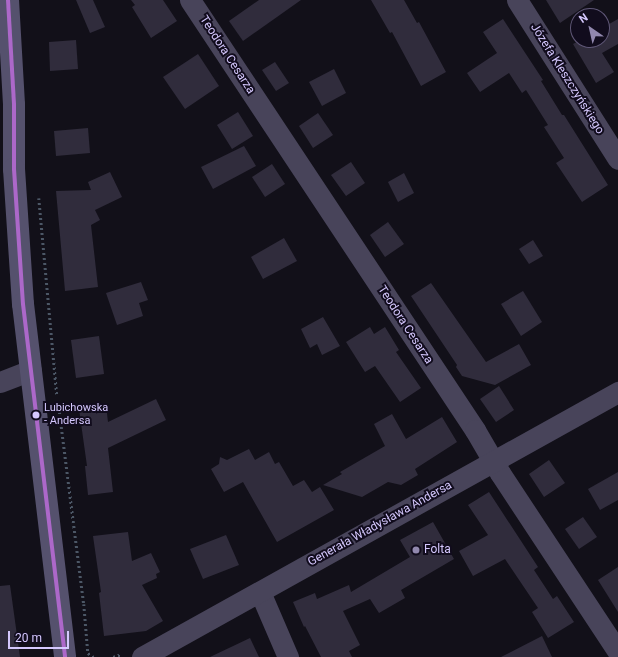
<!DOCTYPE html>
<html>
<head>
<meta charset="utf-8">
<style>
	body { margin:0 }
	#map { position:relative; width:618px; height:657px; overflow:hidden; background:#121019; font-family:Roboto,sans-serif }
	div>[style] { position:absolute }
	.building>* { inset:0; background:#302c3c }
	.path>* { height:2.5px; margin-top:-1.25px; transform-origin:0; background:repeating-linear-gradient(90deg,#4c5766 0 2px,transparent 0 5px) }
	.street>* { height:21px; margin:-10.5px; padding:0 10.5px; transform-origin:10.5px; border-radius:10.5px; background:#48445a }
	.secondary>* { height:22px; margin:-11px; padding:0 11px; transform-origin:11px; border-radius:11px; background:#55516d }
	.bus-1>* { height:4px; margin:-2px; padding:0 2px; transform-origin:2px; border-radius:2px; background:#ac68c9 }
	.dots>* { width:11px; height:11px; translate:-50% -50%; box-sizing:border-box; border:2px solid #110c1d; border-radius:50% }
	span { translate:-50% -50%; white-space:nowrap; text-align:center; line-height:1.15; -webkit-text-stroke:4px #110c1d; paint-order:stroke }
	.bus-label { font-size:11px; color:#d5c8fe }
	.left { translate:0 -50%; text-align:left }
	.street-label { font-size:12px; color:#d5c8fe }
	.poi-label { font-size:12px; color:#d5c8fe }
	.north { position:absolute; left:570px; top:8px; width:40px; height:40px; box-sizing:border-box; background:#110c1d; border:1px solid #5f5777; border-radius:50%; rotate:326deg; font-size:11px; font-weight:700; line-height:16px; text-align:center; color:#d5c8fe }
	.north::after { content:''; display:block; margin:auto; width:14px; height:18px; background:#9188ae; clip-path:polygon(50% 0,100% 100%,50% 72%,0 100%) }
	.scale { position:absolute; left:8px; top:631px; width:61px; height:18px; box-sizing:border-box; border:2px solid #d5c8fe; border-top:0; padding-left:5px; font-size:12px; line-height:14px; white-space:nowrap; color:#d5c8fe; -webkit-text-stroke:3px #110c1d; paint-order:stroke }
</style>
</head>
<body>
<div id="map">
	<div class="building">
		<div style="clip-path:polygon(76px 0,93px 0,105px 27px,90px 33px)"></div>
		<div style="clip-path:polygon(131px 0,163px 0,177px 21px,151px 38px,132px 7px,135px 5px)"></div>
		<div style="clip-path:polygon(259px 0,301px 0,243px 41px,229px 21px)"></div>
		<div style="clip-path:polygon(371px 0,404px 0,417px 23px,419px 22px,446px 72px,421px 86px,392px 32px,390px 33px)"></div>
		<div style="clip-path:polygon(546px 0,594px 0,560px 23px)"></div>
		<div style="clip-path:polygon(503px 19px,543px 80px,541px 81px,562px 115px,564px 115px,608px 185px,582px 202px,556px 163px,564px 158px,544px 127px,548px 125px,526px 90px,522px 93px,509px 73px,480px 92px,467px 73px,497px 53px,483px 32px)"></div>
		<div style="clip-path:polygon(618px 19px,618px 44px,602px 53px,614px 72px,596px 83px,573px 44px,581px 40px,602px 40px,602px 28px)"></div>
		<div style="clip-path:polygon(76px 40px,78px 69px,50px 71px,49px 42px)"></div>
		<div style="clip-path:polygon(198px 54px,219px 86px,185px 109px,163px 77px)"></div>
		<div style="clip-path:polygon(275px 62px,289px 83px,276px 91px,262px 70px)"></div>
		<div style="clip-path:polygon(334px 69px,346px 93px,322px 106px,309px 82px)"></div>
		<div style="clip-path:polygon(238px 112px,253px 136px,232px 149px,217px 125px)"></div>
		<div style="clip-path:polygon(318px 113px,333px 135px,313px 148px,299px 126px)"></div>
		<div style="clip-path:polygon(88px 128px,90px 153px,56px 156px,54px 131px)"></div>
		<div style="clip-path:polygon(244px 146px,256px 166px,213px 189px,201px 167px)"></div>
		<div style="clip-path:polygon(351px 162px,365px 183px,346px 196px,331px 175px)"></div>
		<div style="clip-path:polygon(272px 164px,285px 184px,265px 197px,252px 177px)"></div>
		<div style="clip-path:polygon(110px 172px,122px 197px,95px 210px,100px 220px,91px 225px,98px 287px,65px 291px,56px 191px,91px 190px,88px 182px)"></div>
		<div style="clip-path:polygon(404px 173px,414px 193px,398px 202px,388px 182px)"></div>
		<div style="clip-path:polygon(388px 222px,404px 244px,385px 257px,370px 235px)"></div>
		<div style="clip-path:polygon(284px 238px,297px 261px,263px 279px,251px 257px)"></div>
		<div style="clip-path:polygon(533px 240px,543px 256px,529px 264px,519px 249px)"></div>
		<div style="clip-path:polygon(141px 282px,148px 300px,139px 303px,143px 316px,117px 325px,106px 293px)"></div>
		<div style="clip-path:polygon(431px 283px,486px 362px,519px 344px,531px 365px,495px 385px,462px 376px,456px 367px,457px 365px,411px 296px)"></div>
		<div style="clip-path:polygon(523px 291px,542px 322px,521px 336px,501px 304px)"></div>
		<div style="clip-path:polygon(323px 317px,340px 346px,322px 355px,317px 344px,310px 348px,301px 329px)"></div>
		<div style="clip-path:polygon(370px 327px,374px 334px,385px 327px,399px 350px,396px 352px,421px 388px,400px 402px,375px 366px,365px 372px,346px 342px)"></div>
		<div style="clip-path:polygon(99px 336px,104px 374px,76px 378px,71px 340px)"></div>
		<div style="clip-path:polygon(499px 386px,514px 410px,496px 422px,480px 399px)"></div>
		<div style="clip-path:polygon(156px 399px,166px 420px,108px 448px,113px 492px,88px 495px,85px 466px,87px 466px,79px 409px,106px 405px,108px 422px)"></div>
		<div style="clip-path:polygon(392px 414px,406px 439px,442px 417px,457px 442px,415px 469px,418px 475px,401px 485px,388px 482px,362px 497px,323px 485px,342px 474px,340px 472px,385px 446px,374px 424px)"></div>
		<div style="clip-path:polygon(249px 449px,255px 460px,269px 452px,275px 464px,279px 462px,293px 486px,304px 480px,312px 492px,320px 487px,334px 510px,277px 542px,243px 482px,224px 492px,211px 469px,219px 464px,220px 457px,227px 460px)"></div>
		<div style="clip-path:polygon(549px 460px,565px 483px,544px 497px,529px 474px)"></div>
		<div style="clip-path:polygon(618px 472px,618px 500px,600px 510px,588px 489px)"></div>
		<div style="clip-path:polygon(489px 492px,538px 567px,534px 570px,553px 599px,557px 596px,574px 622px,548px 638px,532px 612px,538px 608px,505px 559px,473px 576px,459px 551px,488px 535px,468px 505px)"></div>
		<div style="clip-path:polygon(583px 517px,597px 537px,579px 549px,565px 529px)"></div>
		<div style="clip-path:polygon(433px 522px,454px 559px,401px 590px,405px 598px,379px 613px,370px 599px,343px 611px,360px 645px,349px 651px,352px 657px,321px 657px,305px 626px,304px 627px,293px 602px,315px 593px,317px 599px,349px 585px,351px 592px,410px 557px,400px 540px)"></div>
		<div style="clip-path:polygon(128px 532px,132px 561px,151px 553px,160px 572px,156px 574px,157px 578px,142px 585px,163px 621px,146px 631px,104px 636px,99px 593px,101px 592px,93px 536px)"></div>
		<div style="clip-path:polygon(226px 535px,239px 565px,203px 579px,190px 549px)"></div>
		<div style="clip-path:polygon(618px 567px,618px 612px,598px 580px)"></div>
		<div style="clip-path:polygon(10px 585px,20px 657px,0 657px,0 586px)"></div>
		<div style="clip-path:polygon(542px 636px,552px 657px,501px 657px)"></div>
		<div style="clip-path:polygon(250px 638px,259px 657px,210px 657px)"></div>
	</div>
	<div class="path">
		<div style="left:39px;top:198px;width:197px;rotate:84.8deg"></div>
		<div style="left:59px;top:407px;width:199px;rotate:82.8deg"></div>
		<div style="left:84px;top:604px;width:49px;rotate:85.3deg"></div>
		<div style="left:88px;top:653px;width:7px;rotate:34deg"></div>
		<div style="left:113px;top:657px;width:9px;rotate:-18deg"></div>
	</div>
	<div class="street">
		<div style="left:190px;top:0;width:516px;rotate:56.46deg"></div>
		<div style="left:475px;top:430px;width:50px;rotate:59.8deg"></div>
		<div style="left:500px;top:473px;width:214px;rotate:56.6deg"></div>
		<div style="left:517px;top:0;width:188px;rotate:57.6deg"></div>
		<div style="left:0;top:382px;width:33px;rotate:-21deg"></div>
		<div style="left:260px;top:592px;width:71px;rotate:66.7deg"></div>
		<div style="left:142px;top:657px;width:545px;rotate:-29.11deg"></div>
	</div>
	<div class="secondary">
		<div style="left:8px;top:0;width:105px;rotate:86.7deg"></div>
		<div style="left:14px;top:105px;width:64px;rotate:90deg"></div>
		<div style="left:14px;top:169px;width:135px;rotate:86.2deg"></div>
		<div style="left:23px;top:304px;width:355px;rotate:83.2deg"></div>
	</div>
	<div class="bus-1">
		<div style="left:8px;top:0;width:105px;rotate:86.7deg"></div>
		<div style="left:14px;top:105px;width:64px;rotate:90deg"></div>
		<div style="left:14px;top:169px;width:135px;rotate:86.2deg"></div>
		<div style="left:23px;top:304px;width:355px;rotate:83.2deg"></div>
	</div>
	<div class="dots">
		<div style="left:36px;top:415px;background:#d5c8fe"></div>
		<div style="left:416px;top:550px;background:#9188ae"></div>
	</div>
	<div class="bus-label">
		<span class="left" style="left:44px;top:415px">Lubichowska<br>- Andersa</span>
	</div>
	<div class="street-label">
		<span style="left:227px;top:55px;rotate:57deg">Teodora Cesarza</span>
		<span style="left:567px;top:79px;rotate:58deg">Józefa Kleszczyńskiego</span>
		<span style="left:405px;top:325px;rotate:57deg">Teodora Cesarza</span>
		<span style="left:380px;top:524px;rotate:-29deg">Generała Władysława Andersa</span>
	</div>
	<div class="poi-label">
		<span class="left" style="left:424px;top:550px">Folta</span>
	</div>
	<div class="north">N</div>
	<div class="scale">20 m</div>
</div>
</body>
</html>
